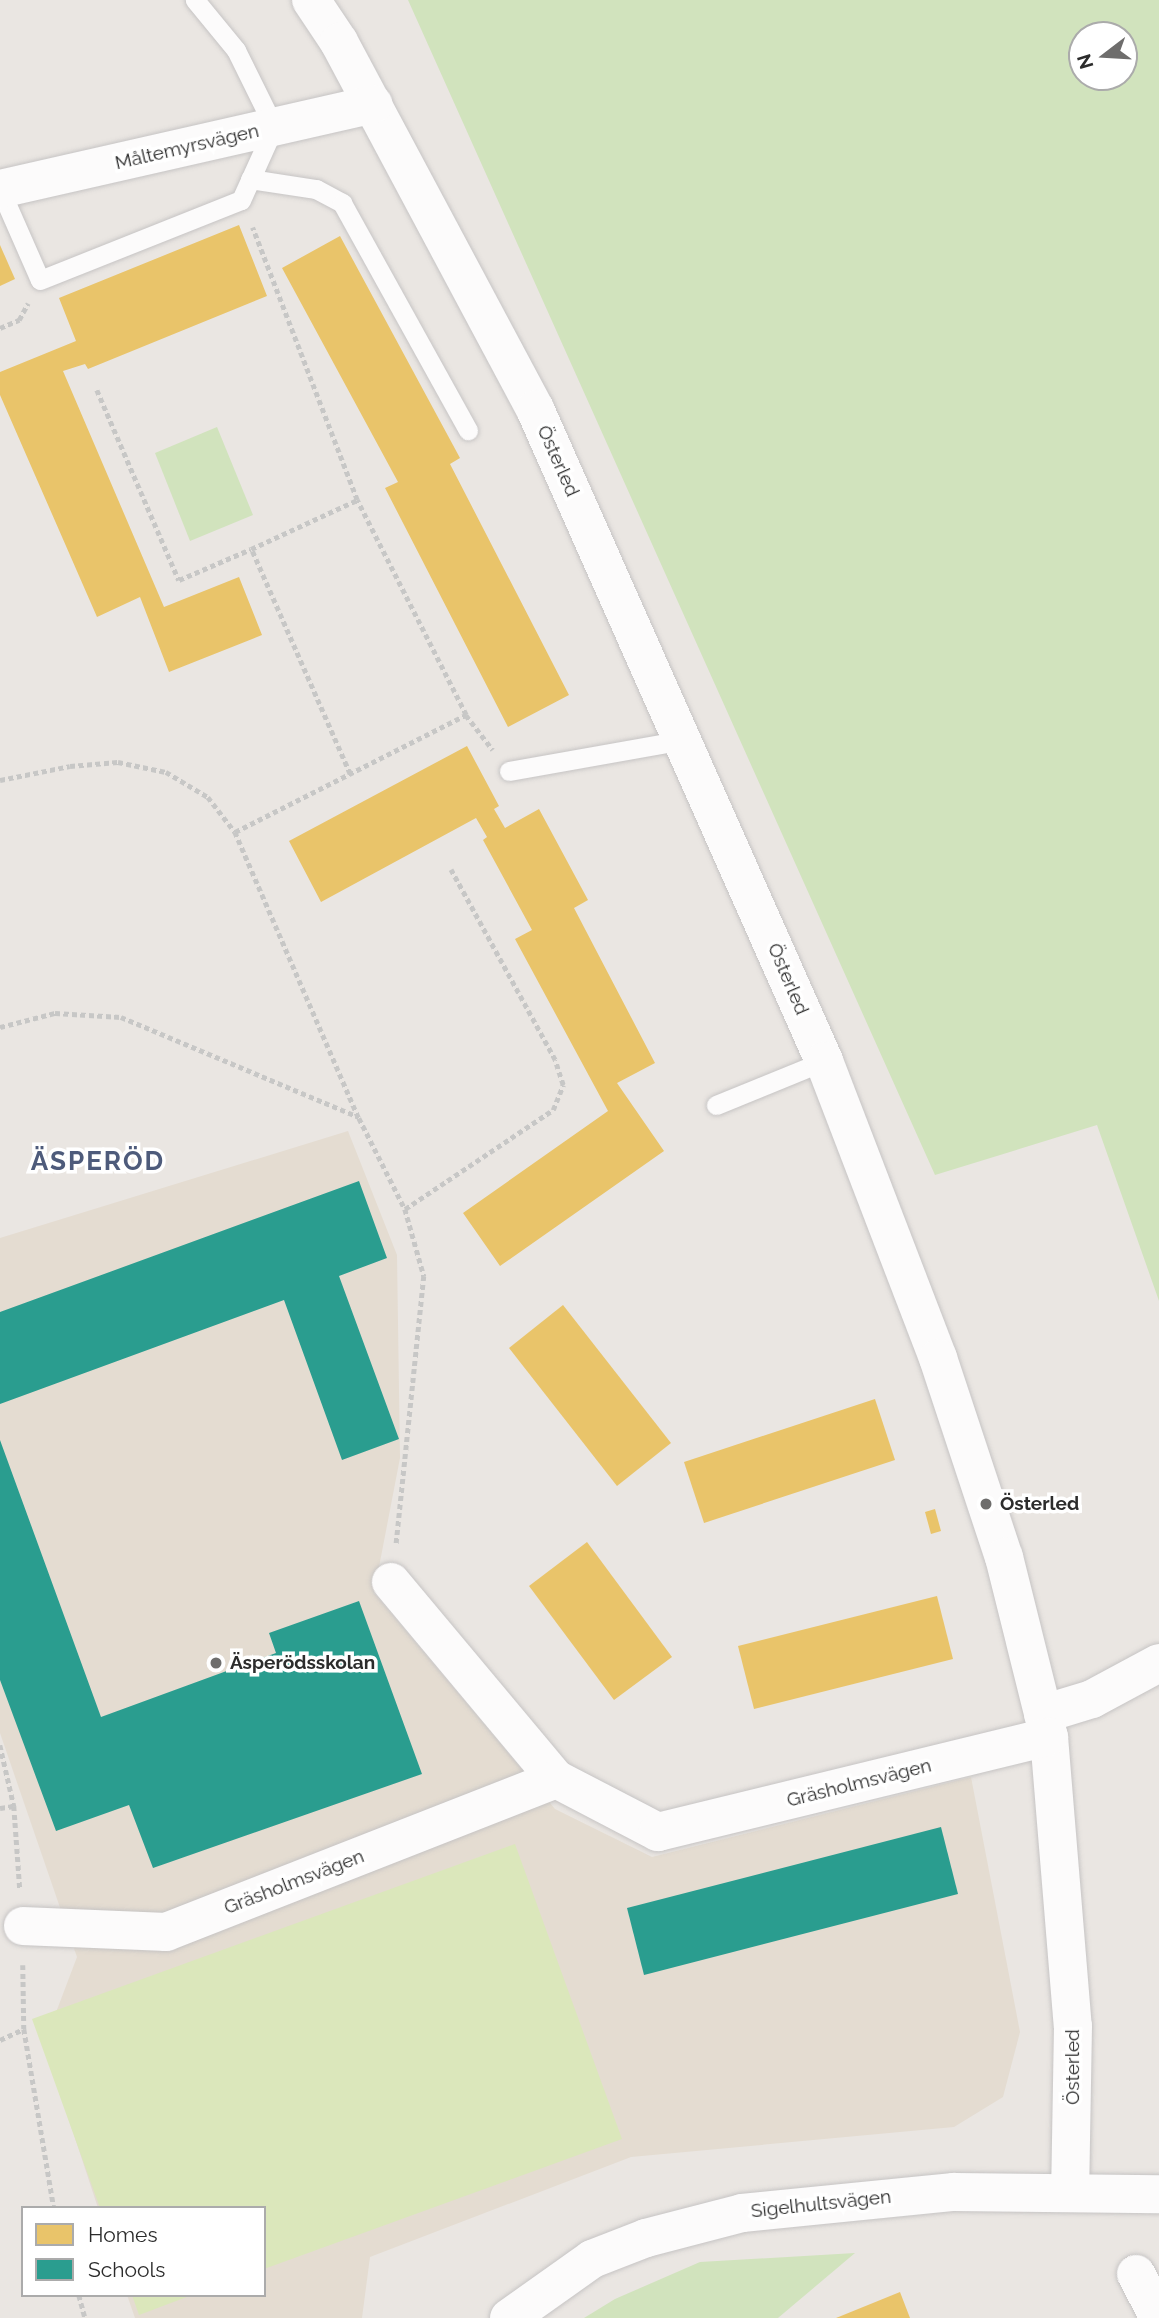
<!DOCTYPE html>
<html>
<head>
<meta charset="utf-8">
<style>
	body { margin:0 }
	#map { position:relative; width:1159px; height:2318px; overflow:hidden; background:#eae6e2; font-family:Raleway,sans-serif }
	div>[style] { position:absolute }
	.education>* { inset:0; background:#e4dcd1 }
	.green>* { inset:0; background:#d1e3bd }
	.pitch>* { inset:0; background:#dbe7bb }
	.homes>* { inset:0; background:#e9c46a }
	.schools>* { inset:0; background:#2a9d8f }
	.path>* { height:4.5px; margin-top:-2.25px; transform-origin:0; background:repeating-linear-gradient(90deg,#c7c7c6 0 5px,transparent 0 8.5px) }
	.roads { filter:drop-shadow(0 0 2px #c6c4c4) drop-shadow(0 0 2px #c6c4c4) }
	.service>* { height:19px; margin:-9.5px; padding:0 9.5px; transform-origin:9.5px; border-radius:9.5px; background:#fcfbfb }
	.minor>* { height:38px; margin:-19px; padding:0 19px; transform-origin:19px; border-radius:19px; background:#fcfbfb }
	.tertiary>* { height:38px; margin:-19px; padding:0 19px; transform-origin:19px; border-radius:19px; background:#fcfbfb }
	.dots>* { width:19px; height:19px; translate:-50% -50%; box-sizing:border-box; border:4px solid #fff; border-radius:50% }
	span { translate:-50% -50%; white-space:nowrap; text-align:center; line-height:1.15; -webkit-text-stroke:7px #fff; paint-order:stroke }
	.street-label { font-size:19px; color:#2c2c2c }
	.poi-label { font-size:19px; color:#2c2c2c; font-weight:700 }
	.left { translate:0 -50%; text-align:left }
	.district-label { font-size:26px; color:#4e5b7b; font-weight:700; letter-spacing:2px }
	.legend { position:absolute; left:21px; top:2206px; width:245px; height:91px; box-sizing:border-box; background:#fff; border:2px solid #ababab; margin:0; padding:9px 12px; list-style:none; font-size:21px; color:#2c2c2c }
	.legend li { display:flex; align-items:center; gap:14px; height:35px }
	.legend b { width:35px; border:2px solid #ababab }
	.north { position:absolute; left:1068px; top:21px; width:70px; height:70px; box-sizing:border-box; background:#fff; border:2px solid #ababab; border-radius:50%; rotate:253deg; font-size:19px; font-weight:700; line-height:28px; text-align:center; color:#2c2c2c }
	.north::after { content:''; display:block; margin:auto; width:24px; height:32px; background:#6e6d6c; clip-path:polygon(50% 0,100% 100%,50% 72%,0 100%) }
</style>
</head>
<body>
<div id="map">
	<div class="education">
		<div style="clip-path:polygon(348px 1131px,397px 1255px,400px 1458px,374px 1593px,555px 1809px,652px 1857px,971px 1777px,1020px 2032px,1003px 2097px,954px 2127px,631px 2157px,370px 2257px,362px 2318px,135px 2318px,127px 2295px,264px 2295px,264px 2208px,98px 2208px,44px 2044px,77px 1957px,0 1733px,0 1238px)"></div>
	</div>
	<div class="green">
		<div style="clip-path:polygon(evenodd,408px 0,1159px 0,1159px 1301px,1097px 1125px,935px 1175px,408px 0,1124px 35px,1124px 77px,1082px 77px,1082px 35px,1124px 35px)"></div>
		<div style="clip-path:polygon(217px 427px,253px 515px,190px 541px,155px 453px)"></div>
		<div style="clip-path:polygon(855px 2253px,778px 2318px,584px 2318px,615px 2299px,700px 2262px)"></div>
	</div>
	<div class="pitch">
		<div style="clip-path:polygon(515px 1844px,622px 2139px,264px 2269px,264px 2208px,100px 2208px,32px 2019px)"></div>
		<div style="clip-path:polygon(132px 2295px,192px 2295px,139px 2315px)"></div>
	</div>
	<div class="homes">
		<div style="clip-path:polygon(239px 225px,267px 296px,88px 369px,85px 364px,63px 371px,164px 607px,239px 577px,262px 635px,169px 672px,140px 597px,97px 617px,0 395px,0 372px,76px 341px,59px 298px)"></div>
		<div style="clip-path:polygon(340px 236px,460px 458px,450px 464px,569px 695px,508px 727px,385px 488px,398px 482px,282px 268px)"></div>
		<div style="clip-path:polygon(0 245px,15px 279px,0 286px)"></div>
		<div style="clip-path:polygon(467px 746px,499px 806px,494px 809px,505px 828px,539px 809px,588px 900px,574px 908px,655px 1063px,617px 1083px,664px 1151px,500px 1266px,463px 1213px,608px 1111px,515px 939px,532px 930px,483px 840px,487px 837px,476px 818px,321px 902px,289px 841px)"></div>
		<div style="clip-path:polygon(563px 1305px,671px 1443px,617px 1486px,509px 1348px)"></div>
		<div style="clip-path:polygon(875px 1399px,895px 1460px,704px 1523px,684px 1462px)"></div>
		<div style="clip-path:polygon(935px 1509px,941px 1531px,931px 1534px,925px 1512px)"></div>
		<div style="clip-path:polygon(587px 1542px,672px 1657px,614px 1700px,529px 1586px)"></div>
		<div style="clip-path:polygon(937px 1596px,953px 1659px,754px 1709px,738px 1646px)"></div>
		<div style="clip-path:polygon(900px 2292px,910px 2318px,836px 2318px)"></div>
	</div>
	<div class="schools">
		<div style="clip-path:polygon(359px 1181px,387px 1258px,339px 1276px,399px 1439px,342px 1460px,284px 1300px,0 1404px,0 1312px)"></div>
		<div style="clip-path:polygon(0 1440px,101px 1717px,276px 1653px,269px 1633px,359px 1601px,422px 1774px,153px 1868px,129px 1805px,56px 1831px,0 1680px)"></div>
		<div style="clip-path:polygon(941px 1827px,958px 1894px,644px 1975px,627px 1908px)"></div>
	</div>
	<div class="path">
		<div style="left:0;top:328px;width:21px;rotate:-23deg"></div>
		<div style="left:19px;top:320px;width:19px;rotate:-62deg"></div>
		<div style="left:97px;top:390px;width:207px;rotate:66.7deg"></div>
		<div style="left:179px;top:580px;width:78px;rotate:-23.3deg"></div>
		<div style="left:466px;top:715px;width:44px;rotate:52.4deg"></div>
		<div style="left:350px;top:774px;width:246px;rotate:-113.7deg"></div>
		<div style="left:251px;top:549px;width:117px;rotate:-24.8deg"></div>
		<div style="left:0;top:780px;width:71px;rotate:-11.3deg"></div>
		<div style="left:70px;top:766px;width:48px;rotate:-4.8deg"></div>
		<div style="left:118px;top:762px;width:49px;rotate:11.8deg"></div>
		<div style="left:166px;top:772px;width:49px;rotate:30.8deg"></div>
		<div style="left:208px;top:797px;width:44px;rotate:52.4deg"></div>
		<div style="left:235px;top:832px;width:312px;rotate:66.6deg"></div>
		<div style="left:359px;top:1118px;width:102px;rotate:63.2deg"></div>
		<div style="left:405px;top:1209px;width:70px;rotate:74.2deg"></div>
		<div style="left:424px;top:1276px;width:272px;rotate:95.9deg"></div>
		<div style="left:235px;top:832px;width:259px;rotate:-26.9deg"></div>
		<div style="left:466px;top:715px;width:241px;rotate:-116.9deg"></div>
		<div style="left:357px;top:500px;width:292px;rotate:-111deg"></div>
		<div style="left:0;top:1027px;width:57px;rotate:-14.3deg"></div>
		<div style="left:55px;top:1013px;width:66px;rotate:3.5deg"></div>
		<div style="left:121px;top:1017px;width:258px;rotate:22.8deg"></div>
		<div style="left:405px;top:1209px;width:178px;rotate:-33.8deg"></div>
		<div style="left:553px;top:1110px;width:27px;rotate:-68deg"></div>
		<div style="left:563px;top:1085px;width:26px;rotate:-108deg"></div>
		<div style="left:555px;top:1060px;width:217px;rotate:-118.7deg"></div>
		<div style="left:0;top:1745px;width:63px;rotate:77.1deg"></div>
		<div style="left:14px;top:1806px;width:84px;rotate:85.9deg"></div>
		<div style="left:0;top:1808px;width:14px;rotate:-8deg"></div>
		<div style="left:23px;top:1965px;width:64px;rotate:89.1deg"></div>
		<div style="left:24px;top:2029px;width:181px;rotate:80.5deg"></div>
		<div style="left:0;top:2040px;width:26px;rotate:-25deg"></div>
		<div style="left:79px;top:2295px;width:24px;rotate:75deg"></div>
	</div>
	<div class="roads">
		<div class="service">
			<div style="left:250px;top:179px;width:67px;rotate:8.6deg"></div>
			<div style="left:316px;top:189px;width:30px;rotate:28deg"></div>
			<div style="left:342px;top:203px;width:260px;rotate:61deg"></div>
			<div style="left:0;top:189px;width:99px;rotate:66.3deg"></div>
			<div style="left:40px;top:280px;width:216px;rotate:-21.7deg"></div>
			<div style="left:241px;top:200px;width:80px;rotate:-65.7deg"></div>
			<div style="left:274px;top:127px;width:86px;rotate:-116.3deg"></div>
			<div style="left:236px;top:50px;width:65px;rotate:-129.4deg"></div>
			<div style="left:509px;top:771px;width:177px;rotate:-10.1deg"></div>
			<div style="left:716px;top:1105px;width:117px;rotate:-22.2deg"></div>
		</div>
		<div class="minor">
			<div style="left:311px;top:0;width:50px;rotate:56.3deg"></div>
			<div style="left:339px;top:42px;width:416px;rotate:61.9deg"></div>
			<div style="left:535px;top:409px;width:713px;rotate:66.09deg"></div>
			<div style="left:824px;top:1061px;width:318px;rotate:69deg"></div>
			<div style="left:938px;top:1358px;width:210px;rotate:71.7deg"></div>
			<div style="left:1004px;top:1557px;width:186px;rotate:76deg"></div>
			<div style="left:1049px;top:1737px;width:290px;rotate:85.3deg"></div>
			<div style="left:1073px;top:2026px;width:165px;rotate:91deg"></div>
			<div style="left:0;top:189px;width:383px;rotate:-12.8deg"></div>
			<div style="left:391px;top:1582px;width:257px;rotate:50.1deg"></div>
			<div style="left:1043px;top:1714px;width:51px;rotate:-17deg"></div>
			<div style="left:1092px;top:1699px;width:76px;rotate:-28.2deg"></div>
			<div style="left:23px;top:1926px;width:143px;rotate:2.4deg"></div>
			<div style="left:166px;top:1932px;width:419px;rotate:-21.4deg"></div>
			<div style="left:556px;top:1779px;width:115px;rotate:27.5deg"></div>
			<div style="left:658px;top:1832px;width:402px;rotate:-13.7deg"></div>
			<div style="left:1136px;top:2274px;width:50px;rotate:62.4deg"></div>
		</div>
		<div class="tertiary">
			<div style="left:509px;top:2318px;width:102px;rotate:-35.4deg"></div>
			<div style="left:592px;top:2259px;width:58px;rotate:-21.3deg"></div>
			<div style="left:646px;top:2238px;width:99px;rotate:-14.6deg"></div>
			<div style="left:742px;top:2213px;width:213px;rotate:-5.7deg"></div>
			<div style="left:954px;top:2192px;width:205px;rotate:0.6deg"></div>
		</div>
	</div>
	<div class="dots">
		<div style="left:986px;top:1504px;background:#6e6d6c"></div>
		<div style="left:216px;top:1663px;background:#6e6d6c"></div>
	</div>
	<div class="street-label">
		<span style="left:187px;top:147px;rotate:-13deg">Måltemyrsvägen</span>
		<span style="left:558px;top:461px;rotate:66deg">Österled</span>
		<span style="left:788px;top:979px;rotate:67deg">Österled</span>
		<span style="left:859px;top:1783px;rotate:-14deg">Gräsholmsvägen</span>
		<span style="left:294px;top:1882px;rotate:-21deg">Gräsholmsvägen</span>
		<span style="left:1073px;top:2067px;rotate:-90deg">Österled</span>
		<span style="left:821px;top:2204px;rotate:-6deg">Sigelhultsvägen</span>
	</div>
	<div class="poi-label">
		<span class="left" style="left:1000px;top:1504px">Österled</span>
		<span class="left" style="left:230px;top:1663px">Äsperödsskolan</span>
	</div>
	<div class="district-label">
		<span style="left:98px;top:1162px">ÄSPERÖD</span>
	</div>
	<ul class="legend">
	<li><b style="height:19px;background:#e9c46a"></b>Homes</li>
	<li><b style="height:19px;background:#2a9d8f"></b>Schools</li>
	</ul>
	<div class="north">N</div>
</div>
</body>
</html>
